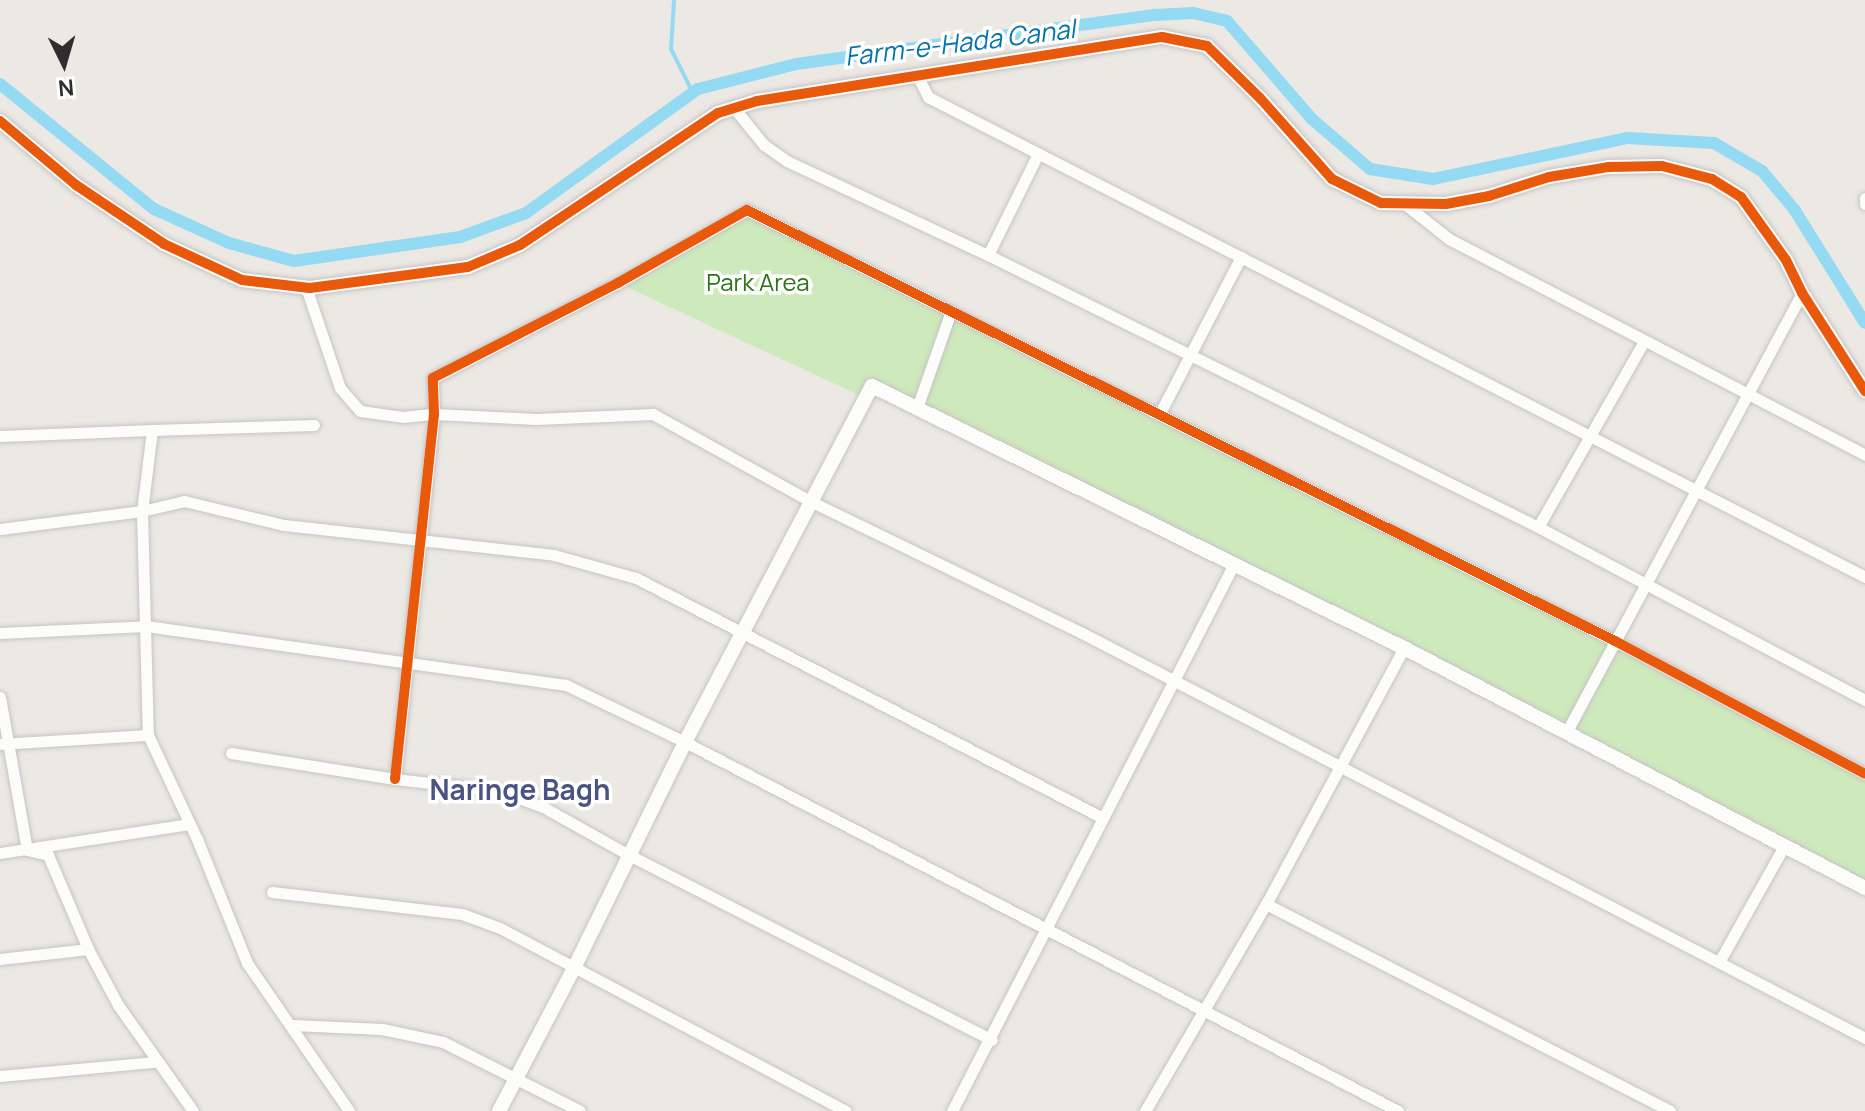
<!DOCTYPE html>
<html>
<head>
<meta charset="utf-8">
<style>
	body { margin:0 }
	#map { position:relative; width:1865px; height:1111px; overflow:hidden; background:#ece8e4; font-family:Manrope,sans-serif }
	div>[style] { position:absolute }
	.green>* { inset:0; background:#cee9bb }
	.stream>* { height:4px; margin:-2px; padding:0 2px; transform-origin:2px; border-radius:2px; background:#93daf2 }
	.canal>* { height:12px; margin:-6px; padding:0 6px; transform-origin:6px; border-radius:6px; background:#93daf2 }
	.roads { filter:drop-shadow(0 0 2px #c6c4c5) drop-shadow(0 0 2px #c6c4c5) }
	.minor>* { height:11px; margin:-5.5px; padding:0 5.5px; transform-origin:5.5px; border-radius:5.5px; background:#fcfcfb }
	.tertiary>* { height:14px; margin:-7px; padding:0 7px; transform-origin:7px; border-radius:7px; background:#fcfcfb }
	.cycleway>* { height:10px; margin:-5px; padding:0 5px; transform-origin:5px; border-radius:5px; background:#e8590c }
	span { translate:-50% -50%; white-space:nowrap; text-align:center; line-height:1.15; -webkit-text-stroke:7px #fff; paint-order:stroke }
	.park-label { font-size:24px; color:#2a7316 }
	.water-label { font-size:26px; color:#0374ac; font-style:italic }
	.quarter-label { font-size:28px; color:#4a5483; font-weight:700 }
	.north { position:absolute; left:24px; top:24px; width:80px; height:80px; -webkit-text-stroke:6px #fff; paint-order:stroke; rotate:175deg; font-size:22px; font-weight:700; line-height:32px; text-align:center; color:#2e2e2e }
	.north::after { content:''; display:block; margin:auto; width:28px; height:36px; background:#2e2e2e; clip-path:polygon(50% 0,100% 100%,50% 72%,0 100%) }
</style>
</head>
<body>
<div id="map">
	<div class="green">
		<div style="clip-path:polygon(747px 210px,1865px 774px,1865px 888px,872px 386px,863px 397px,618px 283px)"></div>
	</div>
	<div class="stream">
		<div style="left:674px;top:0;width:49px;rotate:93.5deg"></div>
		<div style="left:671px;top:49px;width:49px;rotate:63.4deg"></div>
	</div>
	<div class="canal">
		<div style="left:0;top:84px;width:198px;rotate:39.1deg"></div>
		<div style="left:154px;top:209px;width:82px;rotate:24.4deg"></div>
		<div style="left:229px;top:243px;width:67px;rotate:15.5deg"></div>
		<div style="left:294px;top:261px;width:168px;rotate:-8.2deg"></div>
		<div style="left:460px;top:237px;width:70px;rotate:-20deg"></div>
		<div style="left:526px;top:213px;width:212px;rotate:-35.8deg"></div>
		<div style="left:698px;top:89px;width:101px;rotate:-14.3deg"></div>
		<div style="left:796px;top:64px;width:362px;rotate:-7.8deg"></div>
		<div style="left:1155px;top:15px;width:38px;rotate:-3deg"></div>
		<div style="left:1193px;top:13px;width:35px;rotate:13deg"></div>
		<div style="left:1227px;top:21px;width:130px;rotate:49.1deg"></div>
		<div style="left:1312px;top:119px;width:77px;rotate:40.8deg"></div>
		<div style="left:1370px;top:169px;width:64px;rotate:9deg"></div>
		<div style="left:1433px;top:179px;width:199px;rotate:-11.9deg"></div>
		<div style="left:1628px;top:138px;width:86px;rotate:3.3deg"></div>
		<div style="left:1714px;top:143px;width:56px;rotate:30.3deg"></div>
		<div style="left:1762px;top:171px;width:50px;rotate:49.9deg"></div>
		<div style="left:1794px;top:209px;width:134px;rotate:58.1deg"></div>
	</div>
	<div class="roads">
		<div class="minor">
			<div style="left:917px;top:75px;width:25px;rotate:63deg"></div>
			<div style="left:928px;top:97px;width:1053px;rotate:27.12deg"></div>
			<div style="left:734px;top:108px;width:48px;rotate:51deg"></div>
			<div style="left:764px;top:145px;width:28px;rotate:35deg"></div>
			<div style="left:787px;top:161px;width:222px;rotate:25.1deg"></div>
			<div style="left:988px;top:255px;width:614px;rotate:26.31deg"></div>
			<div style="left:1538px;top:527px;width:370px;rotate:27.9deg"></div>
			<div style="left:1865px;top:198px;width:6px;rotate:90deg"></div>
			<div style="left:1406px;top:205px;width:55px;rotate:38.3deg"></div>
			<div style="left:1449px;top:239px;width:469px;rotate:27.4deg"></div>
			<div style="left:988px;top:255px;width:113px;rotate:-63.7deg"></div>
			<div style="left:306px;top:287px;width:107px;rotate:71.4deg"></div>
			<div style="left:340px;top:388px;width:30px;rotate:49deg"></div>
			<div style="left:360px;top:411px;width:43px;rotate:7.9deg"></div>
			<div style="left:403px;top:417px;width:31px;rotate:-6deg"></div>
			<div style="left:434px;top:414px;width:102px;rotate:2.8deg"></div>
			<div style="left:536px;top:419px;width:117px;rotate:-2.4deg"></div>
			<div style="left:653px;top:414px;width:179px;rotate:29deg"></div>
			<div style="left:810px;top:501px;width:302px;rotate:25.9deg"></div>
			<div style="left:1082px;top:633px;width:882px;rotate:27.35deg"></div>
			<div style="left:917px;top:408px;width:103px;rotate:-70.7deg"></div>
			<div style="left:1160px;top:413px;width:176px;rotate:-62.6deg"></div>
			<div style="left:314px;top:425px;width:162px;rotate:178.2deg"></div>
			<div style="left:152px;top:430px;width:82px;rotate:97deg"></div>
			<div style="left:142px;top:511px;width:224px;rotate:88.5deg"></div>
			<div style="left:148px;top:735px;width:115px;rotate:64.8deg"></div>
			<div style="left:197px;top:839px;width:134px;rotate:68deg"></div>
			<div style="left:247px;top:963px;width:180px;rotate:55.4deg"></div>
			<div style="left:0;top:436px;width:152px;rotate:-2.3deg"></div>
			<div style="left:1538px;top:527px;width:214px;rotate:-60.3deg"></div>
			<div style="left:0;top:529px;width:143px;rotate:-7.2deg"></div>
			<div style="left:142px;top:511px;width:43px;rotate:-13.4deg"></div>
			<div style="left:184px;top:501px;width:103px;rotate:13.5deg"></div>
			<div style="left:284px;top:525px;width:272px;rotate:6.3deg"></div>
			<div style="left:554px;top:555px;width:85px;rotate:15.7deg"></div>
			<div style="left:636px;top:578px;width:525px;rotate:27.2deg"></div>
			<div style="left:0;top:633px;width:146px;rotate:-2.7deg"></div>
			<div style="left:146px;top:626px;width:424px;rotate:8deg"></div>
			<div style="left:566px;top:685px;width:132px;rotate:25.6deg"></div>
			<div style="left:685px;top:742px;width:803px;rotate:27.36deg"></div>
			<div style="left:0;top:697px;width:155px;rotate:80deg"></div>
			<div style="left:27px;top:850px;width:22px;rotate:13deg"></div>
			<div style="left:48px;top:855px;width:102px;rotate:66.9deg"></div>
			<div style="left:88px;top:949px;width:64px;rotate:61.8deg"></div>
			<div style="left:118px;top:1005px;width:130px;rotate:54.7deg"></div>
			<div style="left:1566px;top:733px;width:499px;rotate:-61.8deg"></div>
			<div style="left:0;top:744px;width:148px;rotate:-3.5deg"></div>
			<div style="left:231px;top:753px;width:166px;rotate:9deg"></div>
			<div style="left:395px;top:779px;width:107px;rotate:6.5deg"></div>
			<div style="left:501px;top:791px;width:45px;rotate:20.9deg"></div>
			<div style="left:543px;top:807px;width:98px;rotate:29.2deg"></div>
			<div style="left:629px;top:855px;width:407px;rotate:27deg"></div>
			<div style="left:395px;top:779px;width:367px;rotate:-83.9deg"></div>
			<div style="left:434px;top:414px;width:36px;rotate:-92deg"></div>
			<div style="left:433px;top:378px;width:208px;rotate:-27.2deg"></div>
			<div style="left:618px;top:283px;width:148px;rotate:-29.5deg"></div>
			<div style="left:747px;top:210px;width:969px;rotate:26.41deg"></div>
			<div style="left:1615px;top:641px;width:283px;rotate:28deg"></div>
			<div style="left:0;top:853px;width:191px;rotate:-8.7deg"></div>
			<div style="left:272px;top:892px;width:191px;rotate:6.6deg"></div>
			<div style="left:462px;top:914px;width:40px;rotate:20.2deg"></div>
			<div style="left:500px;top:928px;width:391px;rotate:27.9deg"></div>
			<div style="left:1266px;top:904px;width:454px;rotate:27.1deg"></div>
			<div style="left:0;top:959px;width:89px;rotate:-6.5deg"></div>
			<div style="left:1719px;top:962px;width:133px;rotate:-60.7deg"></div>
			<div style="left:292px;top:1025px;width:90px;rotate:2.5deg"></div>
			<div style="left:382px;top:1029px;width:62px;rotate:12deg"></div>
			<div style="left:443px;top:1042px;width:153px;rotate:26.7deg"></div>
			<div style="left:0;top:1076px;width:156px;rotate:-5.2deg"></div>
			<div style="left:952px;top:1111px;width:615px;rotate:-62.73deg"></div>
			<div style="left:1145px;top:1111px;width:240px;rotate:-59.7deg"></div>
			<div style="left:1266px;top:904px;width:291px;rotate:-61.7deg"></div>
		</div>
		<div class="tertiary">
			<div style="left:0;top:121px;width:99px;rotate:40.1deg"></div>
			<div style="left:76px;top:185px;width:106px;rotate:33.8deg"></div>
			<div style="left:164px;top:244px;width:86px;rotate:24.8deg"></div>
			<div style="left:242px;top:280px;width:68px;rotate:6.7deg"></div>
			<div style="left:310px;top:288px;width:159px;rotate:-7.6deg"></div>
			<div style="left:468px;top:267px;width:56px;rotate:-22.9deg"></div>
			<div style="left:520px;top:245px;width:238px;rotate:-33.7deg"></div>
			<div style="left:718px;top:113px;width:41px;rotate:-17.1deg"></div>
			<div style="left:757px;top:101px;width:410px;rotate:-9deg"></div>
			<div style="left:1162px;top:37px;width:46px;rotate:11.3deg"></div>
			<div style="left:1207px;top:46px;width:74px;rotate:44.5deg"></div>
			<div style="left:1260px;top:98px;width:108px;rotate:48.4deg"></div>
			<div style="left:1332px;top:179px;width:55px;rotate:26.1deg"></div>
			<div style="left:1381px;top:203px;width:65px;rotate:0.9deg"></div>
			<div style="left:1446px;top:204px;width:44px;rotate:-10.5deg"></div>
			<div style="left:1489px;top:196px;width:63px;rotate:-17.6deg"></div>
			<div style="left:1549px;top:177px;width:61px;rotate:-9.5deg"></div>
			<div style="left:1609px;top:167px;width:53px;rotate:-1.1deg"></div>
			<div style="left:1662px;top:166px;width:52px;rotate:14.6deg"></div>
			<div style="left:1712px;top:179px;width:34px;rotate:32deg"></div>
			<div style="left:1741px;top:197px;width:77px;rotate:54.5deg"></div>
			<div style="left:1786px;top:260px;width:37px;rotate:64deg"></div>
			<div style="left:1802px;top:293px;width:117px;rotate:57.3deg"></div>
			<div style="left:499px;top:1111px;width:161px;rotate:-62.3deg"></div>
			<div style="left:574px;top:968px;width:252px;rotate:-63.8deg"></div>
			<div style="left:685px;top:742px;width:402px;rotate:-62.3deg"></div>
			<div style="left:872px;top:386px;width:593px;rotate:26.22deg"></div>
			<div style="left:1404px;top:648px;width:520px;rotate:27.5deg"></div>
		</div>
	</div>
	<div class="cycleway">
		<div style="left:0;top:121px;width:99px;rotate:40.1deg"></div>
		<div style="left:76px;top:185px;width:106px;rotate:33.8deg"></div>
		<div style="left:164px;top:244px;width:86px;rotate:24.8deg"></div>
		<div style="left:242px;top:280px;width:68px;rotate:6.7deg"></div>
		<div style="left:310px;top:288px;width:159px;rotate:-7.6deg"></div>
		<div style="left:468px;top:267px;width:56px;rotate:-22.9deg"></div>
		<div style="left:520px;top:245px;width:238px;rotate:-33.7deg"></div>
		<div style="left:718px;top:113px;width:41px;rotate:-17.1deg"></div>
		<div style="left:757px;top:101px;width:410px;rotate:-9deg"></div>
		<div style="left:1162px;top:37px;width:46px;rotate:11.3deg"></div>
		<div style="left:1207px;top:46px;width:74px;rotate:44.5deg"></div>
		<div style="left:1260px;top:98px;width:108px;rotate:48.4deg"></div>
		<div style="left:1332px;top:179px;width:55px;rotate:26.1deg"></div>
		<div style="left:1381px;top:203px;width:65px;rotate:0.9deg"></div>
		<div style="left:1446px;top:204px;width:44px;rotate:-10.5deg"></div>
		<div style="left:1489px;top:196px;width:63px;rotate:-17.6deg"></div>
		<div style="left:1549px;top:177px;width:61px;rotate:-9.5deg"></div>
		<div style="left:1609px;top:167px;width:53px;rotate:-1.1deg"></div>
		<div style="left:1662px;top:166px;width:52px;rotate:14.6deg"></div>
		<div style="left:1712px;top:179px;width:34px;rotate:32deg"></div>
		<div style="left:1741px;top:197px;width:77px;rotate:54.5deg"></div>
		<div style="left:1786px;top:260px;width:37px;rotate:64deg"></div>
		<div style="left:1802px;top:293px;width:117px;rotate:57.3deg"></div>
		<div style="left:395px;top:779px;width:367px;rotate:-83.9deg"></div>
		<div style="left:434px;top:414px;width:36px;rotate:-92deg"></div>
		<div style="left:433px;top:378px;width:208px;rotate:-27.2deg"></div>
		<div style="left:618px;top:283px;width:148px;rotate:-29.5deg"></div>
		<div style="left:747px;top:210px;width:969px;rotate:26.41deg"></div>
		<div style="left:1615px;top:641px;width:283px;rotate:28deg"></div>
	</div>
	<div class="park-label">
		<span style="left:758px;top:282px">Park Area</span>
	</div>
	<div class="water-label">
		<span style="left:960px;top:43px;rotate:-7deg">Farm-e-Hada Canal</span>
	</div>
	<div class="quarter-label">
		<span style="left:520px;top:789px">Naringe Bagh</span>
	</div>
	<div class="north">N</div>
</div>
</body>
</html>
